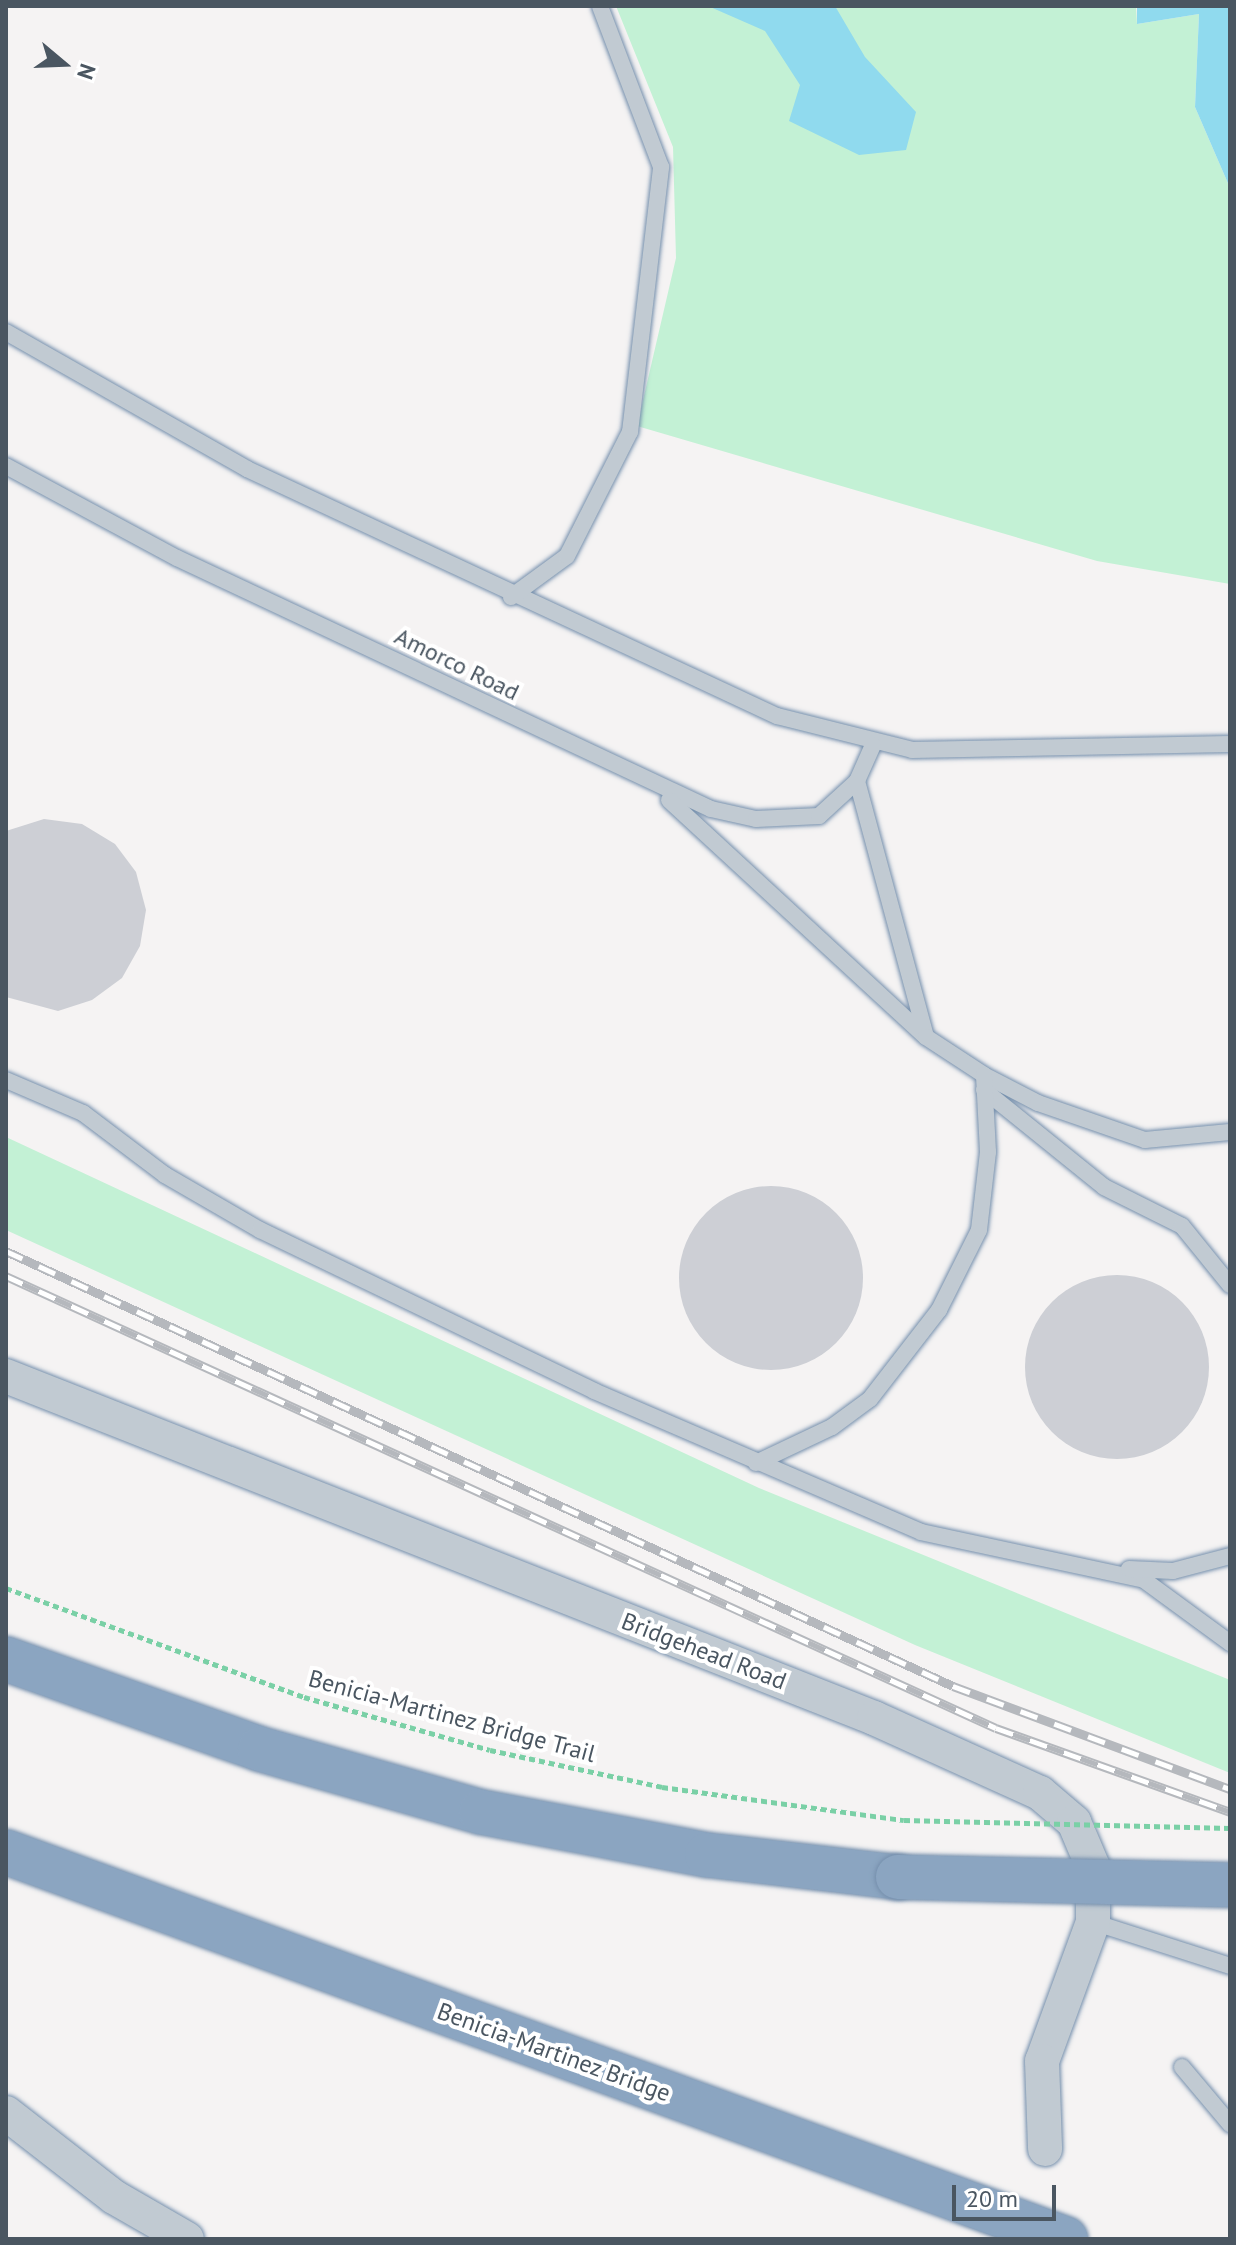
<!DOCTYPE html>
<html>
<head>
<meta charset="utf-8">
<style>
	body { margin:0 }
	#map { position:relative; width:1236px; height:2245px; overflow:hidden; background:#f5f3f3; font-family:"PT Sans",sans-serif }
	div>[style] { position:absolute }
	.green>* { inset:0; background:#c3f1d5 }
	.water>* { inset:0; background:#90daee }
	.building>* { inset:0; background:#cdcfd5 }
	.round { border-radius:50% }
	.path>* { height:5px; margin-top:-2.5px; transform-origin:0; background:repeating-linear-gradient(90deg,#7ad0a6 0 6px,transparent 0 10px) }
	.roads { filter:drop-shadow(0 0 2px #7690ad) drop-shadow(0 0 2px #7690ad) }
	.service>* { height:16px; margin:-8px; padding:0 8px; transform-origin:8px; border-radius:8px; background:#c1cad2 }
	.minor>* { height:34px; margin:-17px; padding:0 17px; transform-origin:17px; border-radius:17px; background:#c1cad2 }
	.motorway>* { height:44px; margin:-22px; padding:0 22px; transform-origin:22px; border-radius:22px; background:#8ba5c1 }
	.rail>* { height:9px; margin-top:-4.5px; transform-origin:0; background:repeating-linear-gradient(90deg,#fff 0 18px,#b5b8bd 0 36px); box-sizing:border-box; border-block:2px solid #b5b8bd }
	.path-bridge>* { height:5px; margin-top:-2.5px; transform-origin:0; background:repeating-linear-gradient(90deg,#7ad0a6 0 6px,transparent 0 10px) }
	.bridges { filter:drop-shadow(0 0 2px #7690ad) drop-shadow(0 0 2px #7690ad) }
	.motorway-bridge>* { height:44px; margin:-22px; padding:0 22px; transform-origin:22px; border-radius:22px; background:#8ba5c1 }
	span { translate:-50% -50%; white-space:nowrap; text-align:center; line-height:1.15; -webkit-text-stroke:8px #fff; paint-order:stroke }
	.street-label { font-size:24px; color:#4a5661 }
	.frame { position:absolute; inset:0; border:8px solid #4a5661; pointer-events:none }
	.north { position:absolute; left:24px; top:24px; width:80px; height:80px; -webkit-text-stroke:6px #fff; paint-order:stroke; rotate:109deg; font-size:22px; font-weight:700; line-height:32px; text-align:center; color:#4a5661 }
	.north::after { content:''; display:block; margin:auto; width:28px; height:36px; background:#4a5661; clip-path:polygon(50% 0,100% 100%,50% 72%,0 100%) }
	.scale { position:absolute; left:952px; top:2185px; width:104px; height:36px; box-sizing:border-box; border:4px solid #4a5661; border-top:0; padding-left:10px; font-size:24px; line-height:28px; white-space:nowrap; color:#4a5661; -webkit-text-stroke:6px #fff; paint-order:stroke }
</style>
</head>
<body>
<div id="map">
	<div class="green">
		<div style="clip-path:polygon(616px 6px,1136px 6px,1137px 24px,1199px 14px,1195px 107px,1230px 188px,1230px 584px,1097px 561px,637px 426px,676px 258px,673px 147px)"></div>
		<div style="clip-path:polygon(6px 1137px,759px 1488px,1230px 1680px,1230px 1773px,915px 1645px,6px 1230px)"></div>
	</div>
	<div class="water">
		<div style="clip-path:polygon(708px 6px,835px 6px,865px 57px,916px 112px,906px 150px,859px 155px,789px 121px,800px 85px,765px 31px)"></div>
		<div style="clip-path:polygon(1137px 6px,1230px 6px,1230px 188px,1195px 107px,1199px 14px,1137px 24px)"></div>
	</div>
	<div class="building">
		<div style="clip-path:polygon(44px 819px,82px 824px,115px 844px,136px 872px,146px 910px,140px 946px,122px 978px,92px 1000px,58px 1011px,6px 997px,6px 831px)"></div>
		<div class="round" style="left:679px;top:1186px;width:184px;height:184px"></div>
		<div class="round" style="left:1025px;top:1275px;width:184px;height:184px"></div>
	</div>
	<div class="path">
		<div style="left:6px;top:1588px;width:317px;rotate:20.1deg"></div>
		<div style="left:304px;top:1697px;width:193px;rotate:15.9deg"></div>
		<div style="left:490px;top:1750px;width:176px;rotate:12.1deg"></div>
		<div style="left:662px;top:1787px;width:244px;rotate:7.8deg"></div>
	</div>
	<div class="roads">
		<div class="service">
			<div style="left:6px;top:332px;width:277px;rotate:29.6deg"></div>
			<div style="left:247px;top:469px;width:585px;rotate:24.99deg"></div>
			<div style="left:777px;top:716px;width:139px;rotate:14.1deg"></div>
			<div style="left:912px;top:750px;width:318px;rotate:-1.1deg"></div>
			<div style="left:6px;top:466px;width:194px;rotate:28.3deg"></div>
			<div style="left:177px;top:558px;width:590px;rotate:25.18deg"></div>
			<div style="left:711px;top:809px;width:46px;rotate:12.5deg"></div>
			<div style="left:756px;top:819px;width:63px;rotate:-2.7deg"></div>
			<div style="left:819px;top:816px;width:52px;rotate:-42.6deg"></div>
			<div style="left:857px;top:781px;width:39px;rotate:-66deg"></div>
			<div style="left:511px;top:597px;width:69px;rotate:-36.2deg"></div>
			<div style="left:567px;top:556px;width:139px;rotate:-63.1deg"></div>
			<div style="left:630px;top:432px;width:267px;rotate:-83.3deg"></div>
			<div style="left:661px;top:167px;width:172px;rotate:-110.8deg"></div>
			<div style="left:857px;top:781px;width:264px;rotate:74.9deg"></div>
			<div style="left:669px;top:800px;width:350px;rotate:42.7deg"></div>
			<div style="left:926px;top:1037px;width:69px;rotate:33.2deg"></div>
			<div style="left:984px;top:1075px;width:61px;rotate:27.4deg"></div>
			<div style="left:1038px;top:1103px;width:113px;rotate:19.1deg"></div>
			<div style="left:1145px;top:1140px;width:85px;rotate:-5.4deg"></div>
			<div style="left:6px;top:1080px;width:84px;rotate:23.2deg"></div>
			<div style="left:83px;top:1113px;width:103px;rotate:37.1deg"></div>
			<div style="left:165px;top:1175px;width:110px;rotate:30.1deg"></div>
			<div style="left:260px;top:1230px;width:371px;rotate:25.7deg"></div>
			<div style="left:594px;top:1391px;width:356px;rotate:23.3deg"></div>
			<div style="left:921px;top:1532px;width:228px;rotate:12.1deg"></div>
			<div style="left:1144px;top:1580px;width:107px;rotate:36.2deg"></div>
			<div style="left:984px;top:1090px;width:154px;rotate:38.9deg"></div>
			<div style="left:1104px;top:1187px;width:87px;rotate:26.6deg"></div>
			<div style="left:1182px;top:1226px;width:76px;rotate:50.9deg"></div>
			<div style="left:756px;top:1463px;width:84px;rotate:-25.3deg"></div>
			<div style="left:832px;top:1427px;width:47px;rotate:-36.4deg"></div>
			<div style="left:870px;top:1399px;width:113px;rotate:-52.2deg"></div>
			<div style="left:939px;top:1310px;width:89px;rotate:-63.4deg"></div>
			<div style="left:979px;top:1230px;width:79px;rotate:-83.4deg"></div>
			<div style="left:988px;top:1152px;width:77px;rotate:-93deg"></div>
			<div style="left:1129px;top:1569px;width:44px;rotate:2.6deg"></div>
			<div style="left:1173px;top:1571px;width:59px;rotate:-14.7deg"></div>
			<div style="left:1093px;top:1922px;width:144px;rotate:17.8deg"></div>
			<div style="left:1182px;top:2067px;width:75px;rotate:49.9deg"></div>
		</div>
		<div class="minor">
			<div style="left:6px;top:1376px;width:933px;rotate:21.5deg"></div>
			<div style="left:874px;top:1718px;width:182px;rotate:24.3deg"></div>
			<div style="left:1040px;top:1793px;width:45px;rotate:40.5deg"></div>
			<div style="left:1074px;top:1822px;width:49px;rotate:67.1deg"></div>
			<div style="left:1093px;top:1867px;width:55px;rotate:90deg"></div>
			<div style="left:1093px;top:1922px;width:148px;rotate:110.1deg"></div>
			<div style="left:1042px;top:2061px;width:88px;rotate:88deg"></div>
			<div style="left:6px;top:2113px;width:137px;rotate:37.9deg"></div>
			<div style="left:114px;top:2197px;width:84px;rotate:29.9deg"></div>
		</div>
		<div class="motorway">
			<div style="left:6px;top:1659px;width:269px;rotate:19.5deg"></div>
			<div style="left:260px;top:1749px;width:230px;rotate:15.9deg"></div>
			<div style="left:481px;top:1812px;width:230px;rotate:10.8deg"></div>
			<div style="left:707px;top:1855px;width:192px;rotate:6.6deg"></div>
			<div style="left:6px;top:1852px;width:1128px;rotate:20.06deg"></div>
		</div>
	</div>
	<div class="rail">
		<div style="left:6px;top:1251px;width:1042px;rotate:24.67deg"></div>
		<div style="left:953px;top:1686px;width:296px;rotate:20.4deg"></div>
		<div style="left:6px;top:1276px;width:1088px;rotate:24.54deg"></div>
		<div style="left:996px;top:1728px;width:249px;rotate:19.7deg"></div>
	</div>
	<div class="path-bridge">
		<div style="left:904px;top:1820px;width:326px;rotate:1.4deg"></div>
	</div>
	<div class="bridges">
		<div class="motorway-bridge">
			<div style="left:898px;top:1877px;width:332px;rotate:1.4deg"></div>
		</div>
	</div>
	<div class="street-label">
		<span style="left:457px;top:664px;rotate:26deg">Amorco Road</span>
		<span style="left:704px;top:1651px;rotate:21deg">Bridgehead Road</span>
		<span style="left:452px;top:1716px;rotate:15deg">Benicia-Martinez Bridge Trail</span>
		<span style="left:554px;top:2052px;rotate:20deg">Benicia-Martinez Bridge</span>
	</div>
	<div class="frame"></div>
	<div class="north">N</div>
	<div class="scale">20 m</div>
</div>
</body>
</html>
